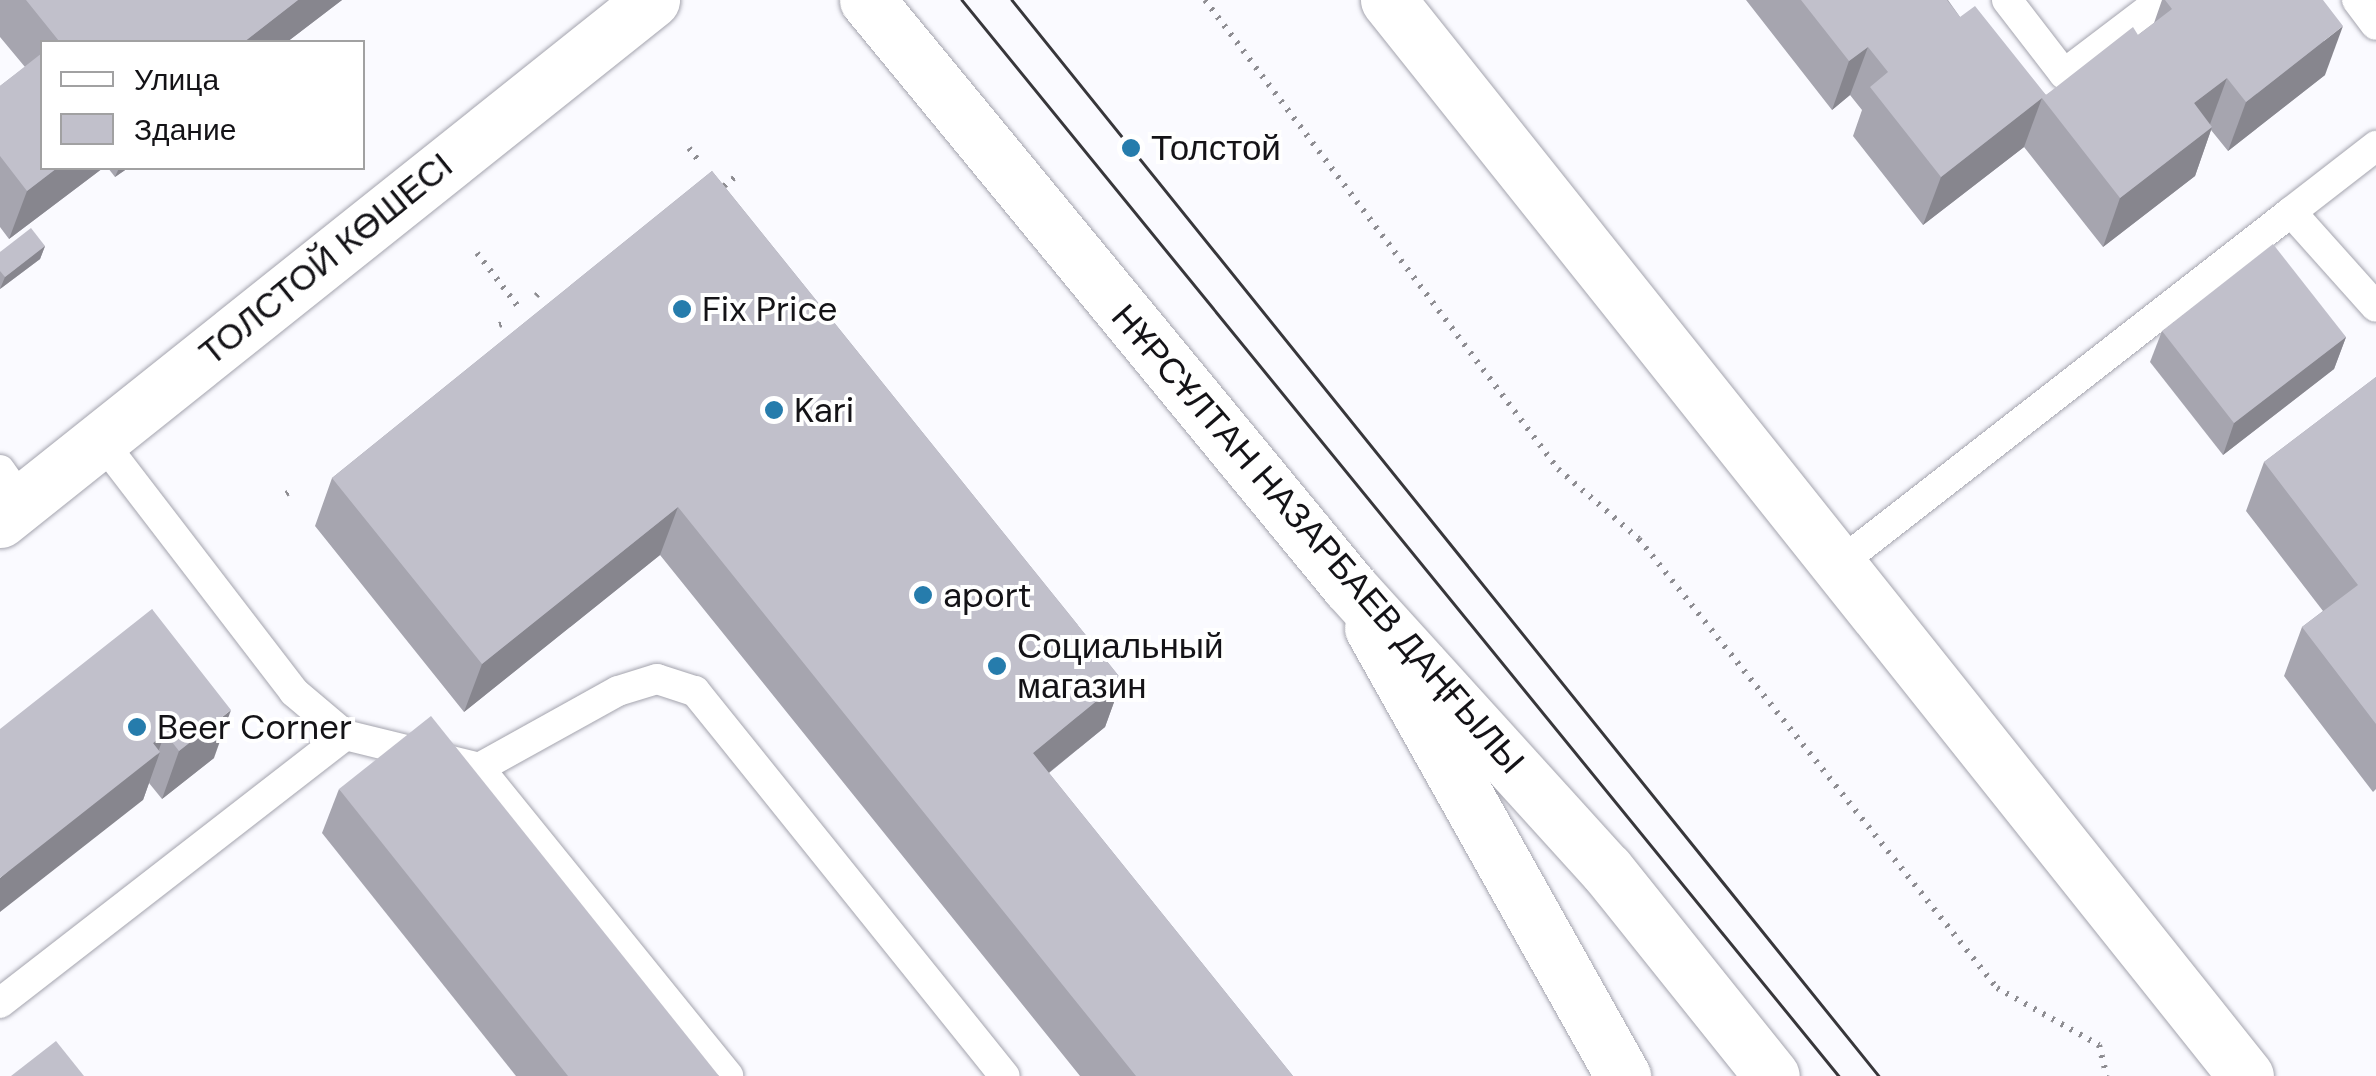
<!DOCTYPE html>
<html>
<head>
<meta charset="utf-8">
<style>
	body { margin:0 }
	#map { position:relative; width:2376px; height:1076px; overflow:hidden; background:#fafaff; font-family:"DM Sans",sans-serif }
	div>[style] { position:absolute }
	.path>* { height:6px; margin-top:-3px; transform-origin:0; background:repeating-linear-gradient(90deg,#8e8d92 0 2.5px,transparent 0 10.5px) }
	.roads { filter:drop-shadow(0 0 2px #a4a4ae) drop-shadow(0 0 2px #a4a4ae) }
	.service>* { height:30px; margin:-15px; padding:0 15px; transform-origin:15px; border-radius:15px; background:#fff }
	.minor>* { height:55px; margin:-27.5px; padding:0 27.5px; transform-origin:27.5px; border-radius:27.5px; background:#fff }
	.secondary>* { height:55px; margin:-27.5px; padding:0 27.5px; transform-origin:27.5px; border-radius:27.5px; background:#fff }
	.primary>* { height:55px; margin:-27.5px; padding:0 27.5px; transform-origin:27.5px; border-radius:27.5px; background:#fff }
	.tram>* { height:2.5px; margin:-1.25px; padding:0 1.25px; transform-origin:1.25px; border-radius:1.25px; background:#38373b }
	.wall>* { inset:0; background:#a6a5af }
	.shaded-wall>* { inset:0; background:#87868e }
	.building>* { inset:0; background:#c1c0cb }
	.dots>* { width:28px; height:28px; translate:-50% -50%; box-sizing:border-box; border:5px solid #fff; border-radius:50% }
	span { translate:-50% -50%; white-space:nowrap; text-align:center; line-height:1.15; -webkit-text-stroke:8px #fff; paint-order:stroke }
	.poi-label { font-size:35px; color:#141317 }
	.left { translate:0 -50%; text-align:left }
	.street-label { font-size:35px; color:#141317 }
	.legend { position:absolute; left:40px; top:40px; width:325px; height:130px; box-sizing:border-box; background:#fff; border:2px solid #a1a1a2; margin:0; padding:12px 18px; list-style:none; font-size:30px; color:#141317 }
	.legend li { display:flex; align-items:center; gap:20px; height:50px }
	.legend b { width:50px; border:2px solid #a1a1a2 }
</style>
</head>
<body>
<div id="map">
	<div class="path">
		<div style="left:1205px;top:0;width:587px;rotate:53.03deg"></div>
		<div style="left:1558px;top:469px;width:107px;rotate:40.8deg"></div>
		<div style="left:1639px;top:539px;width:574px;rotate:51.43deg"></div>
		<div style="left:1997px;top:988px;width:117px;rotate:29.2deg"></div>
		<div style="left:2099px;top:1045px;width:32px;rotate:76deg"></div>
		<div style="left:689px;top:148px;width:15px;rotate:53deg"></div>
		<div style="left:724px;top:186px;width:19px;rotate:-39deg"></div>
		<div style="left:477px;top:253px;width:71px;rotate:52.5deg"></div>
		<div style="left:536px;top:296px;width:3px;rotate:-45deg"></div>
		<div style="left:499px;top:325px;width:3px;rotate:-18deg"></div>
		<div style="left:286px;top:494px;width:8px;rotate:-30deg"></div>
	</div>
	<div class="roads">
		<div class="service">
			<div style="left:2007px;top:0;width:93px;rotate:52.4deg"></div>
			<div style="left:2064px;top:74px;width:122px;rotate:-37.3deg"></div>
			<div style="left:2357px;top:0;width:31px;rotate:53deg"></div>
			<div style="left:2291px;top:212px;width:108px;rotate:-37.8deg"></div>
			<div style="left:100px;top:439px;width:319px;rotate:52.5deg"></div>
			<div style="left:294px;top:692px;width:67px;rotate:40.1deg"></div>
			<div style="left:345px;top:735px;width:138px;rotate:13.8deg"></div>
			<div style="left:479px;top:768px;width:159px;rotate:-29deg"></div>
			<div style="left:618px;top:691px;width:41px;rotate:-17.1deg"></div>
			<div style="left:657px;top:679px;width:40px;rotate:18deg"></div>
			<div style="left:695px;top:691px;width:494px;rotate:51.2deg"></div>
			<div style="left:0;top:470px;width:39px;rotate:55deg"></div>
			<div style="left:1835px;top:567px;width:578px;rotate:-37.9deg"></div>
			<div style="left:2291px;top:212px;width:127px;rotate:48.2deg"></div>
			<div style="left:479px;top:768px;width:396px;rotate:51deg"></div>
			<div style="left:0;top:1003px;width:437px;rotate:-37.8deg"></div>
		</div>
		<div class="minor">
			<div style="left:1372px;top:628px;width:514px;rotate:60.74deg"></div>
		</div>
		<div class="secondary">
			<div style="left:0;top:520px;width:834px;rotate:-38.57deg"></div>
		</div>
		<div class="primary">
			<div style="left:867px;top:0;width:759px;rotate:50.56deg"></div>
			<div style="left:1349px;top:586px;width:382px;rotate:47.8deg"></div>
			<div style="left:1606px;top:869px;width:265px;rotate:51.3deg"></div>
			<div style="left:1388px;top:0;width:1376px;rotate:51.43deg"></div>
		</div>
	</div>
	<div class="tram">
		<div style="left:962px;top:0;width:1388px;rotate:50.82deg"></div>
		<div style="left:1012px;top:0;width:1382px;rotate:51.14deg"></div>
	</div>
	<div class="wall">
		<div style="clip-path:polygon(0 0,342px 0,287px 42px,42px 42px,42px 168px,103px 168px,9px 239px,0 227px,0 86px,25px 67px,0 37px)"></div>
		<div style="clip-path:polygon(1746px 0,1948px 0,1960px 17px,2046px 95px,2138px 35px,2154px 23px,2162px 0,2323px 0,2325px 75px,2228px 151px,2211px 130px,2195px 176px,2103px 247px,2024px 147px,1923px 225px,1853px 136px,1862px 110px,1850px 95px,1832px 110px)"></div>
		<div style="clip-path:polygon(108px 168px,128px 168px,115px 177px)"></div>
		<div style="clip-path:polygon(712px 171px,1122px 680px,1105px 727px,1049px 773px,1293px 1076px,1080px 1076px,660px 555px,464px 712px,315px 526px,332px 478px)"></div>
		<div style="clip-path:polygon(45px 246px,40px 259px,0 289px,0 252px)"></div>
		<div style="clip-path:polygon(2162px 331px,2346px 337px,2334px 369px,2223px 455px,2150px 362px)"></div>
		<div style="clip-path:polygon(2376px 377px,2376px 789px,2373px 792px,2284px 676px,2302px 627px,2323px 611px,2246px 511px,2264px 462px)"></div>
		<div style="clip-path:polygon(152px 609px,214px 758px,162px 799px,149px 783px,143px 800px)"></div>
		<div style="clip-path:polygon(339px 789px,719px 1076px,516px 1076px,322px 833px)"></div>
	</div>
	<div class="shaded-wall">
		<div style="clip-path:polygon(298px 0,342px 0,287px 42px,244px 42px)"></div>
		<div style="clip-path:polygon(2343px 26px,2325px 75px,2228px 151px,2246px 102px)"></div>
		<div style="clip-path:polygon(1868px 47px,1850px 95px,1832px 110px,1849px 61px)"></div>
		<div style="clip-path:polygon(2227px 78px,2209px 127px,2194px 103px)"></div>
		<div style="clip-path:polygon(2042px 98px,2024px 147px,1923px 225px,1941px 177px)"></div>
		<div style="clip-path:polygon(2212px 127px,2195px 176px,2103px 247px,2120px 198px)"></div>
		<div style="clip-path:polygon(57px 168px,103px 168px,9px 239px,27px 191px)"></div>
		<div style="clip-path:polygon(119px 168px,128px 168px,115px 177px)"></div>
		<div style="clip-path:polygon(45px 246px,40px 259px,0 289px,5px 277px)"></div>
		<div style="clip-path:polygon(2346px 337px,2334px 369px,2223px 455px,2234px 423px)"></div>
		<div style="clip-path:polygon(678px 507px,660px 555px,464px 712px,482px 664px)"></div>
		<div style="clip-path:polygon(1122px 680px,1105px 727px,1015px 800px,1033px 753px)"></div>
		<div style="clip-path:polygon(231px 710px,214px 758px,162px 799px,179px 751px)"></div>
		<div style="clip-path:polygon(165px 733px,157px 755px,160px 752px,143px 800px,0 912px,0 878px)"></div>
	</div>
	<div class="building">
		<div style="clip-path:polygon(26px 0,298px 0,244px 42px,57px 42px,59px 41px)"></div>
		<div style="clip-path:polygon(1801px 0,1947px 0,1960px 17px,1975px 6px,2046px 95px,2133px 27px,2138px 35px,2172px 9px,2165px 0,2323px 0,2343px 26px,2246px 102px,2227px 78px,2194px 103px,2212px 127px,2120px 198px,2042px 98px,1941px 177px,1870px 87px,1888px 72px,1868px 47px,1849px 61px)"></div>
		<div style="clip-path:polygon(42px 53px,42px 168px,57px 168px,27px 191px,0 156px,0 86px)"></div>
		<div style="clip-path:polygon(712px 171px,1122px 680px,1033px 753px,1293px 1076px,1136px 1076px,678px 507px,482px 664px,332px 478px)"></div>
		<div style="clip-path:polygon(31px 228px,45px 246px,5px 277px,0 271px,0 252px)"></div>
		<div style="clip-path:polygon(2273px 244px,2346px 337px,2234px 423px,2162px 331px)"></div>
		<div style="clip-path:polygon(2376px 377px,2376px 724px,2302px 627px,2358px 585px,2264px 462px)"></div>
		<div style="clip-path:polygon(152px 609px,231px 710px,179px 751px,165px 733px,153px 743px,160px 752px,0 878px,0 729px)"></div>
		<div style="clip-path:polygon(431px 716px,719px 1076px,568px 1076px,339px 789px)"></div>
		<div style="clip-path:polygon(56px 1041px,84px 1076px,11px 1076px)"></div>
	</div>
	<div class="dots">
		<div style="left:1131px;top:148px;background:#267cac"></div>
		<div style="left:682px;top:309px;background:#267cac"></div>
		<div style="left:774px;top:410px;background:#267cac"></div>
		<div style="left:923px;top:595px;background:#267cac"></div>
		<div style="left:997px;top:666px;background:#267cac"></div>
		<div style="left:137px;top:727px;background:#267cac"></div>
	</div>
	<div class="poi-label">
		<span class="left" style="left:1151px;top:148px">Толстой</span>
		<span class="left" style="left:702px;top:309px">Fix Price</span>
		<span class="left" style="left:794px;top:410px">Kari</span>
		<span class="left" style="left:943px;top:595px">aport</span>
		<span class="left" style="left:1017px;top:666px">Социальный<br>магазин</span>
		<span class="left" style="left:157px;top:727px">Beer Corner</span>
	</div>
	<div class="street-label">
		<span style="left:326px;top:259px;rotate:-39deg">ТОЛСТОЙ КӨШЕСІ</span>
		<span style="left:1318px;top:539px;rotate:49deg">НҰРСҰЛТАН НАЗАРБАЕВ ДАҢҒЫЛЫ</span>
	</div>
	<ul class="legend">
	<li><b style="height:12px;background:#fff"></b>Улица</li>
	<li><b style="height:28px;background:#c1c0cb"></b>Здание</li>
	</ul>
</div>
</body>
</html>
